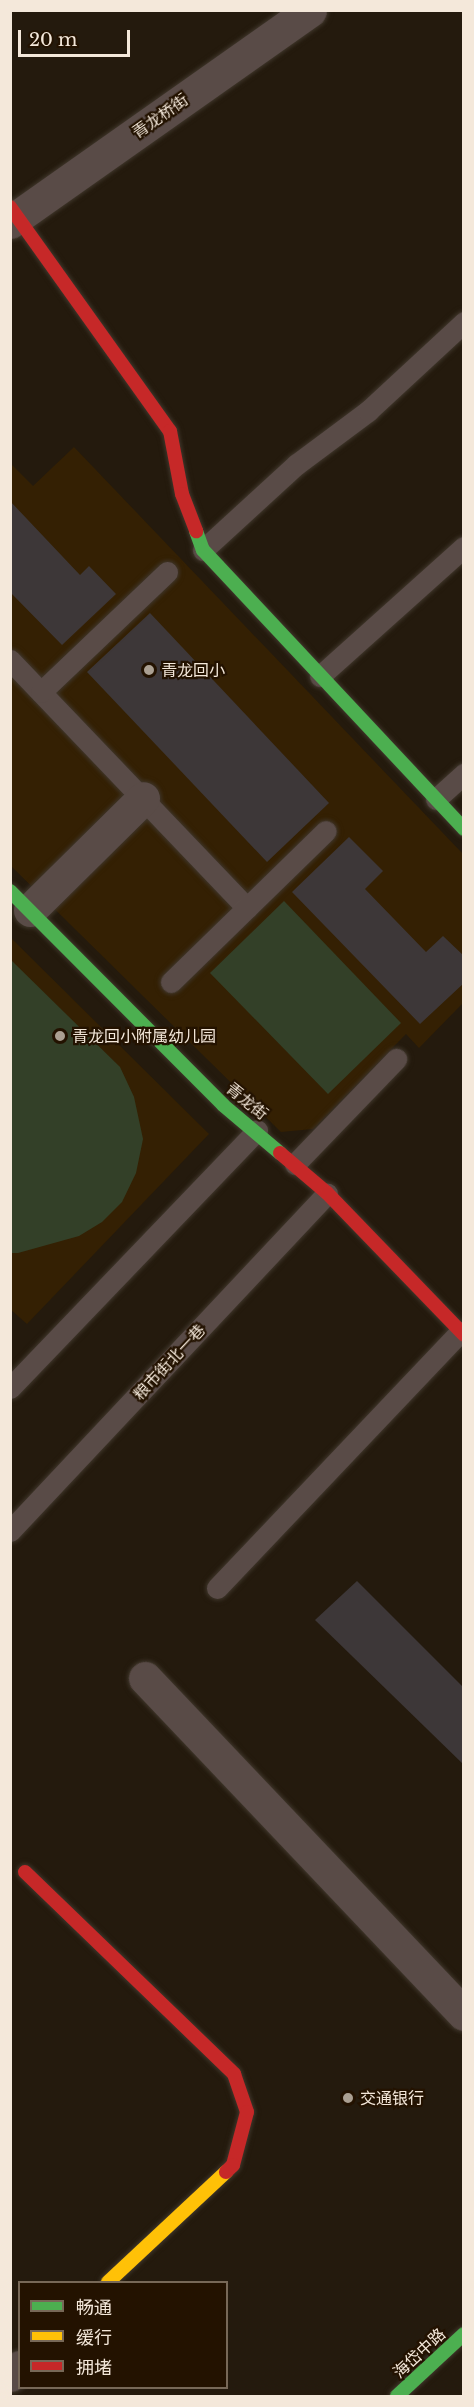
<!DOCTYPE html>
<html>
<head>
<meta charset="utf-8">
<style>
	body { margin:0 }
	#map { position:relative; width:474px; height:2407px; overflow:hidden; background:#241a0d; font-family:"Libre Baskerville","Noto Sans SC",serif }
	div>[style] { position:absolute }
	.built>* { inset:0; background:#342003 }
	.green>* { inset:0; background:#334028 }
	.building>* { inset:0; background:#3d3738 }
	.roads { filter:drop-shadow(0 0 2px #3f362b) drop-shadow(0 0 2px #3f362b) }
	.lane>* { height:21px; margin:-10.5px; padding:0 10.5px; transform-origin:10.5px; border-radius:10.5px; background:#594b47 }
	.street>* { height:33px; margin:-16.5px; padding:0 16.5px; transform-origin:16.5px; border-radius:16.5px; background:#594b47 }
	.fast>* { height:14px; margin:-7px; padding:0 7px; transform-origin:7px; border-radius:7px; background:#4caf50 }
	.slow>* { height:14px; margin:-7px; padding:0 7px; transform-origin:7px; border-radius:7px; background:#ffc107 }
	.jam>* { height:14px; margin:-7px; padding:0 7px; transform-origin:7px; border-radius:7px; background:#c62828 }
	.dots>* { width:16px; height:16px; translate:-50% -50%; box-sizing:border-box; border:3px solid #231200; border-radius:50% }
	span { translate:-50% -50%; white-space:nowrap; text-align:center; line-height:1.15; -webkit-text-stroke:4.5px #231200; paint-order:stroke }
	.street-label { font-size:16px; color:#f4e8da }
	.poi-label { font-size:16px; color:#f4e8da }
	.left { translate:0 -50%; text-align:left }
	.frame { position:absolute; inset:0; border:12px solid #f4e8da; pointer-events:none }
	.legend { position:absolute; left:18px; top:2281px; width:210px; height:108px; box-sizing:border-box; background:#231200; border:2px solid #776857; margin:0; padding:8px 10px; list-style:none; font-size:18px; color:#f4e8da }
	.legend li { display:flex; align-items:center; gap:12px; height:30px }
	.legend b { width:30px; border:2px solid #776857 }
	.scale { position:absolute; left:18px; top:30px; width:112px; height:27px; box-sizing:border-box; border:3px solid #f4e8da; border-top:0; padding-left:8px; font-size:18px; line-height:21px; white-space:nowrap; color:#f4e8da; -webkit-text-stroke:4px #231200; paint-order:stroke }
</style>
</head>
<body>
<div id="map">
	<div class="built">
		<div style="clip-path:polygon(74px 447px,463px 854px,463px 1003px,419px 1048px,406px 1034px,313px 1129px,281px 1132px,11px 866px,10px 463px,33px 486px)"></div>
		<div style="clip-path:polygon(10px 937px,209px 1134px,27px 1324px,10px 1309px)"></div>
	</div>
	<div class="green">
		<div style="clip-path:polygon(284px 901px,401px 1023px,328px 1094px,210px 973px)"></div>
		<div style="clip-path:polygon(10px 959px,120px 1067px,134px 1097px,143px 1139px,136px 1173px,122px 1202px,102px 1222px,79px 1236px,18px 1253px,10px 1253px)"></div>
	</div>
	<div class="building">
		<div style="clip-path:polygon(10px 501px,80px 575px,89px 566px,116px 594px,62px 645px,10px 592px)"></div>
		<div style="clip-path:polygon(150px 613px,329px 803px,267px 862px,87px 672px)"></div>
		<div style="clip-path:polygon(349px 837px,383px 871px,365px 889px,426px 952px,443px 936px,464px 956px,464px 983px,420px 1024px,292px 892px)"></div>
		<div style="clip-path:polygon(357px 1581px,464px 1688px,464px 1765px,315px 1620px)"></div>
	</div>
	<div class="roads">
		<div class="lane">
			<div style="left:203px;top:550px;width:127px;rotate:-42.5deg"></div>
			<div style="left:297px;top:464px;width:89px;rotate:-36.7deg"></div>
			<div style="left:368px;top:411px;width:131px;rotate:-42.8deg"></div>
			<div style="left:10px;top:660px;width:343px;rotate:46.3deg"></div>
			<div style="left:320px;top:676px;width:193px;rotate:-41.9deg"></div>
			<div style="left:41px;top:692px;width:174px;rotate:-43.6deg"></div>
			<div style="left:436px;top:799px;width:38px;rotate:-42deg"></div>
			<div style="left:171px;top:982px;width:216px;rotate:-44.3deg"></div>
			<div style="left:295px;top:1164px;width:146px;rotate:-46.1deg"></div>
			<div style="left:10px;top:1388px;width:357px;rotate:-46.2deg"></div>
			<div style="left:10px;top:1531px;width:463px;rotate:-46.8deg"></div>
			<div style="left:217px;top:1588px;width:353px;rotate:-46.5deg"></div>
		</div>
		<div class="street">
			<div style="left:10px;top:222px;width:367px;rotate:-35.2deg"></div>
			<div style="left:30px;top:910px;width:159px;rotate:-44.7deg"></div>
			<div style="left:145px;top:1678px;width:463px;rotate:46.5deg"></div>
			<div style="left:10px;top:2375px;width:13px;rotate:-39deg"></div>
		</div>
		<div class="fast">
			<div style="left:196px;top:531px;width:20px;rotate:70deg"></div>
			<div style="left:203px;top:550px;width:382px;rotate:46.9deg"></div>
			<div style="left:10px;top:891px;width:302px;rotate:45.1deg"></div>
			<div style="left:223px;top:1105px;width:75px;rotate:40.1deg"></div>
			<div style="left:397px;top:2396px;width:91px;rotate:-42.8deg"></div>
		</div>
		<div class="slow">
			<div style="left:108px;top:2282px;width:161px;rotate:-43deg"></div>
		</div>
		<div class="jam">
			<div style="left:10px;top:207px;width:275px;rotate:54.5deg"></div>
			<div style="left:170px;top:431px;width:64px;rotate:79.2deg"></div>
			<div style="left:182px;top:494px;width:40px;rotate:69deg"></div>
			<div style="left:280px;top:1153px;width:62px;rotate:40.4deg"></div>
			<div style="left:327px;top:1193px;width:197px;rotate:46deg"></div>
			<div style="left:25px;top:1872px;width:291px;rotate:44deg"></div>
			<div style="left:234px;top:2074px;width:40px;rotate:71.1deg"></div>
			<div style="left:247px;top:2112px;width:55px;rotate:104.8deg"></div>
			<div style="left:233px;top:2165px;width:10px;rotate:135deg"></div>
		</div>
	</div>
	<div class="dots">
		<div style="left:149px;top:670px;background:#aba092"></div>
		<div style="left:60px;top:1036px;background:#aba092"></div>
		<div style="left:348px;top:2098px;background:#aba092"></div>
	</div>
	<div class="street-label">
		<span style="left:160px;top:116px;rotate:-35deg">青龙桥街</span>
		<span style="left:247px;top:1101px;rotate:39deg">青龙街</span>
		<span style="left:169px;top:1362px;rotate:-47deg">粮市街北一巷</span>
		<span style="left:419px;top:2353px;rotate:-43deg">海岱中路</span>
	</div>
	<div class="poi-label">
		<span class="left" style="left:161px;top:670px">青龙回小</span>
		<span class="left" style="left:72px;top:1036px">青龙回小附属幼儿园</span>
		<span class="left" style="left:360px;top:2098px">交通银行</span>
	</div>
	<div class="frame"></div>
	<ul class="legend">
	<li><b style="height:8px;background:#4caf50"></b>畅通</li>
	<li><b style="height:8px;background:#ffc107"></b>缓行</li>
	<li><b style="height:8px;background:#c62828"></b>拥堵</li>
	</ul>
	<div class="scale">20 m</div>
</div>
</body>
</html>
